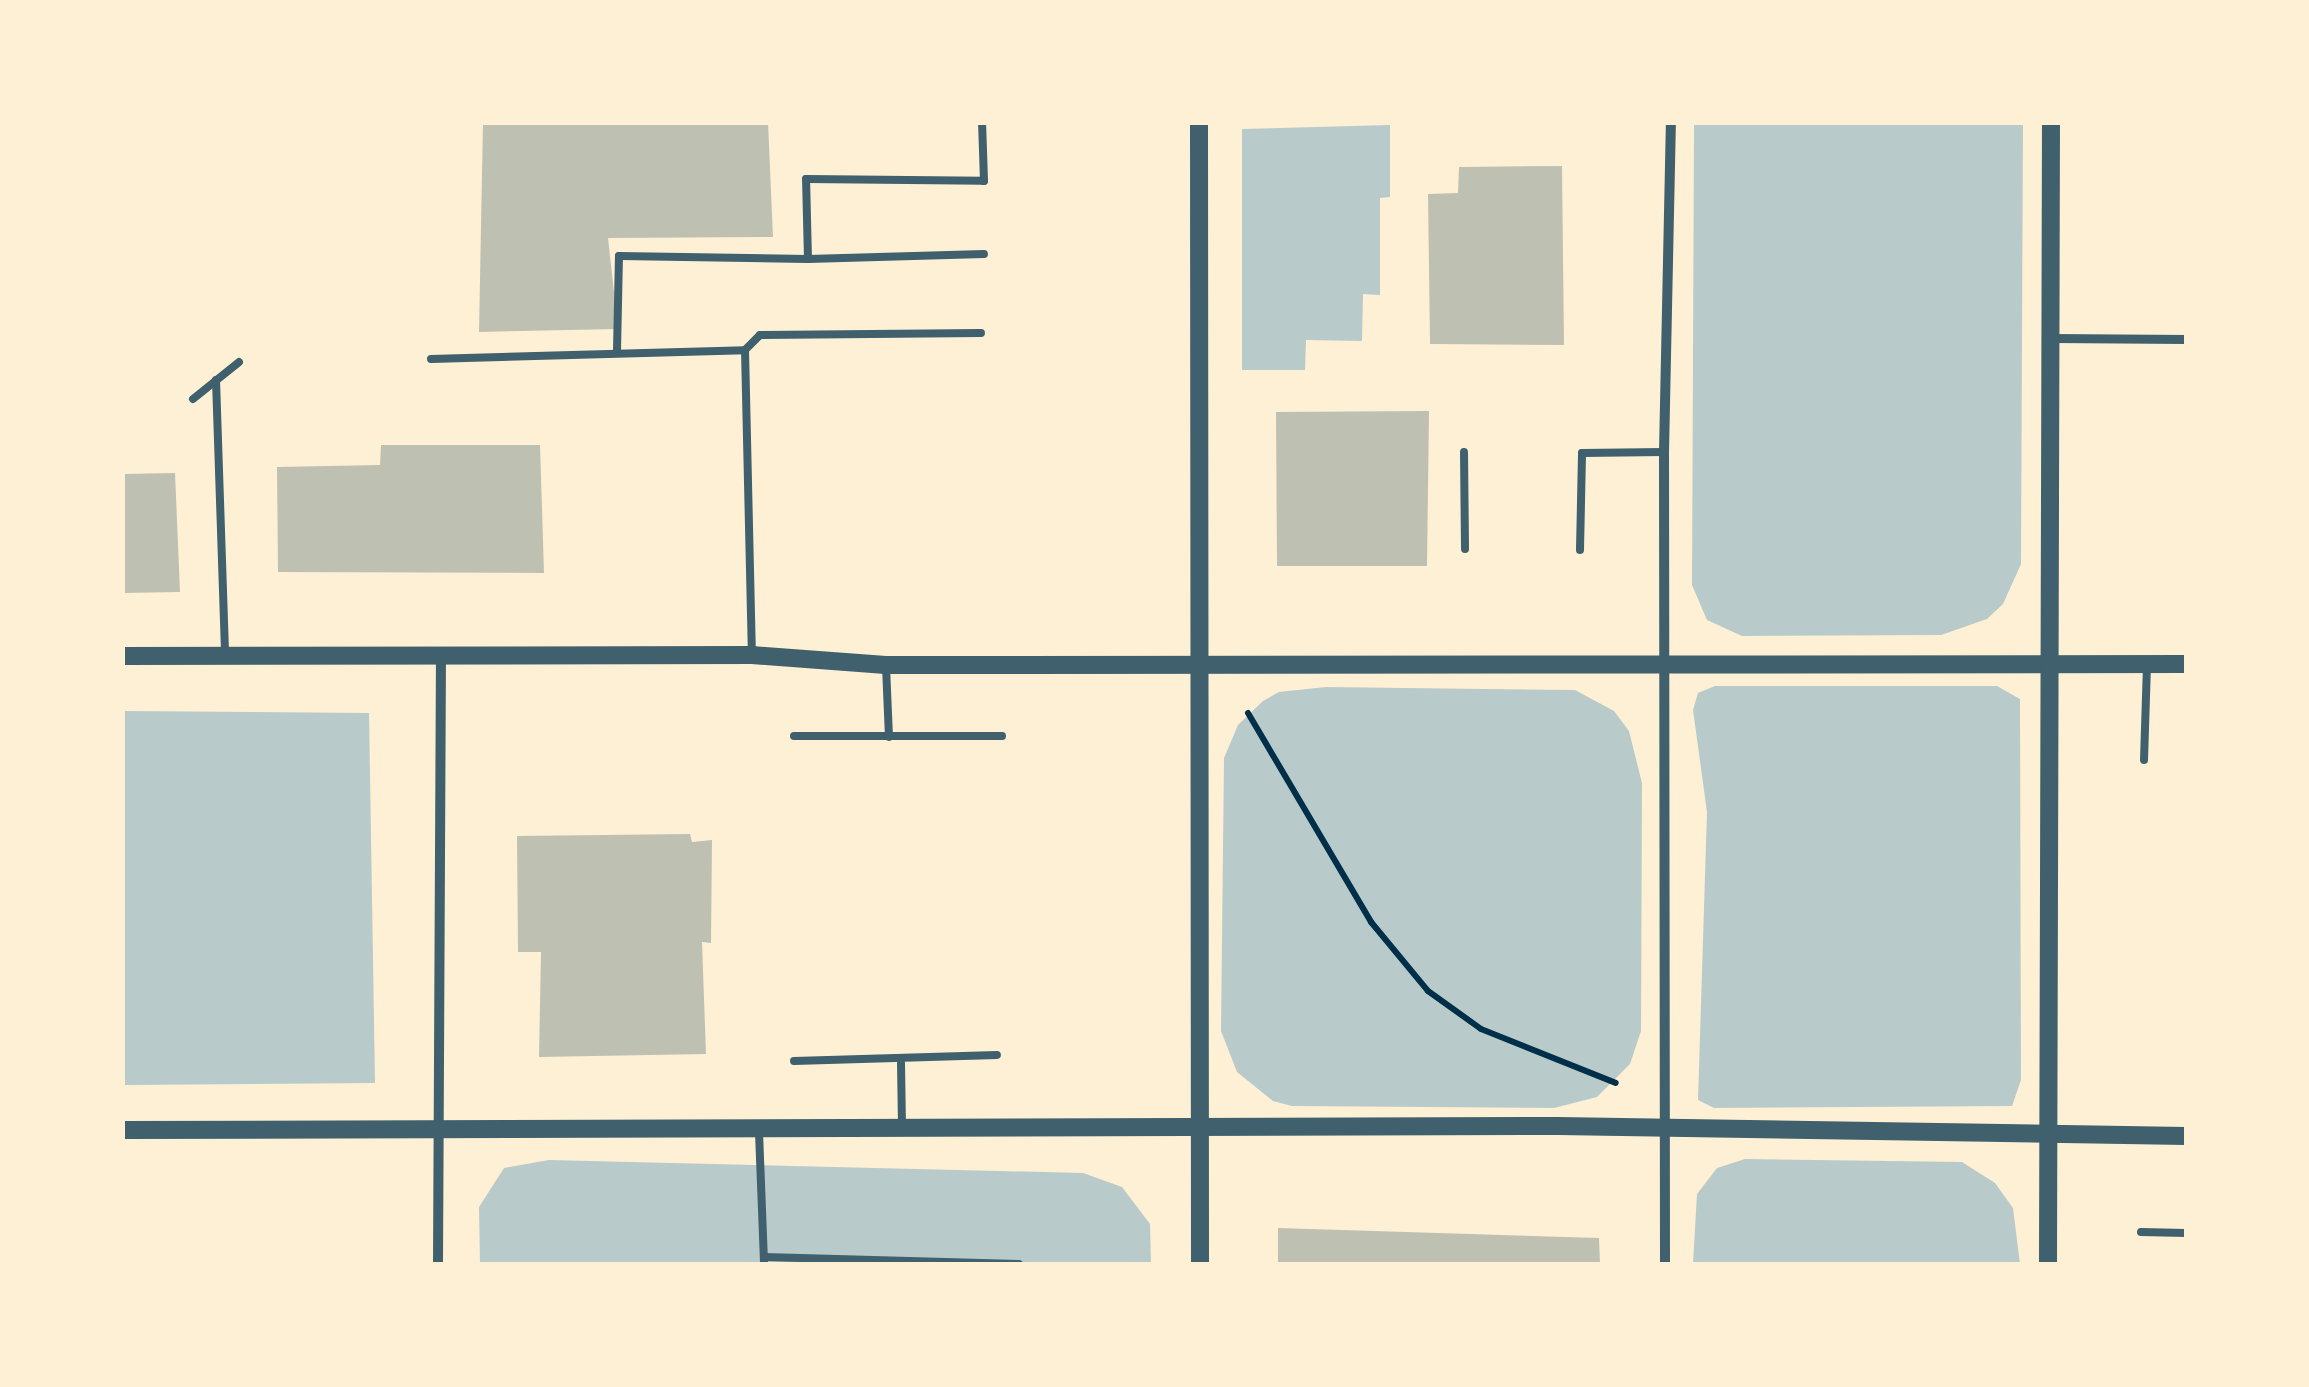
<!DOCTYPE html>
<html>
<head>
<meta charset="utf-8">
<style>
	body { margin:0 }
	#map { position:relative; width:2309px; height:1387px; overflow:hidden; background:#fdf0d5; font-family:"Roboto Condensed",sans-serif }
	div>[style] { position:absolute }
	.green>* { inset:0; background:#b9caca }
	.building>* { inset:0; background:#bec0b2 }
	.path>* { height:6px; margin:-3px; padding:0 3px; transform-origin:3px; border-radius:3px; background:#003049 }
	.service>* { height:8px; margin:-4px; padding:0 4px; transform-origin:4px; border-radius:4px; background:#3f606c }
	.pedestrian>* { height:9px; margin:-4.5px; padding:0 4.5px; transform-origin:4.5px; border-radius:4.5px; background:#3f606c }
	.minor>* { height:10px; margin:-5px; padding:0 5px; transform-origin:5px; border-radius:5px; background:#3f606c }
	.tertiary>* { height:18px; margin:-9px; padding:0 9px; transform-origin:9px; border-radius:9px; background:#3f606c }
	span { translate:-50% -50%; white-space:nowrap; text-align:center; line-height:1.15; -webkit-text-stroke:10px #fdf0d5; paint-order:stroke }
	.frame { position:absolute; inset:0; border:125px solid #fdf0d5; pointer-events:none }
</style>
</head>
<body>
<div id="map">
	<div class="green">
		<div style="clip-path:polygon(1694px 123px,2023px 123px,2021px 564px,2003px 604px,1987px 619px,1941px 635px,1742px 636px,1707px 620px,1692px 585px)"></div>
		<div style="clip-path:polygon(1390px 125px,1390px 197px,1380px 198px,1380px 295px,1363px 294px,1362px 341px,1306px 340px,1305px 370px,1242px 370px,1242px 129px)"></div>
		<div style="clip-path:polygon(1715px 686px,1997px 686px,2020px 699px,2021px 1080px,2012px 1106px,1714px 1108px,1698px 1100px,1707px 812px,1693px 710px,1698px 693px)"></div>
		<div style="clip-path:polygon(1326px 687px,1575px 690px,1614px 711px,1629px 731px,1642px 783px,1641px 1031px,1630px 1064px,1597px 1097px,1554px 1108px,1292px 1106px,1273px 1101px,1237px 1072px,1221px 1031px,1224px 758px,1238px 725px,1263px 701px,1279px 692px)"></div>
		<div style="clip-path:polygon(123px 711px,369px 713px,375px 1083px,123px 1085px)"></div>
		<div style="clip-path:polygon(1745px 1159px,1962px 1162px,1995px 1183px,2013px 1208px,2020px 1264px,1693px 1264px,1697px 1194px,1717px 1168px)"></div>
		<div style="clip-path:polygon(549px 1160px,1083px 1173px,1122px 1187px,1150px 1224px,1151px 1264px,480px 1264px,479px 1207px,504px 1168px)"></div>
	</div>
	<div class="building">
		<div style="clip-path:polygon(483px 122px,768px 122px,773px 237px,608px 238px,618px 329px,479px 332px)"></div>
		<div style="clip-path:polygon(1562px 166px,1564px 345px,1430px 344px,1428px 194px,1458px 193px,1459px 167px)"></div>
		<div style="clip-path:polygon(1429px 411px,1427px 566px,1277px 566px,1276px 412px)"></div>
		<div style="clip-path:polygon(381px 445px,540px 445px,544px 573px,278px 572px,277px 467px,380px 465px)"></div>
		<div style="clip-path:polygon(175px 473px,180px 592px,122px 593px,122px 474px)"></div>
		<div style="clip-path:polygon(690px 834px,692px 842px,712px 840px,711px 943px,702px 942px,706px 1054px,539px 1057px,541px 952px,518px 952px,517px 836px)"></div>
		<div style="clip-path:polygon(1278px 1228px,1599px 1238px,1600px 1264px,1278px 1264px)"></div>
	</div>
	<div class="path">
		<div style="left:1248px;top:713px;width:243px;rotate:59.5deg"></div>
		<div style="left:1371px;top:922px;width:89px;rotate:50.4deg"></div>
		<div style="left:1428px;top:991px;width:65px;rotate:35.6deg"></div>
		<div style="left:1481px;top:1029px;width:145px;rotate:21.8deg"></div>
	</div>
	<div class="service">
		<div style="left:808px;top:259px;width:176px;rotate:-1.6deg"></div>
		<div style="left:745px;top:350px;width:305px;rotate:88.7deg"></div>
		<div style="left:617px;top:351px;width:95px;rotate:-88.8deg"></div>
		<div style="left:619px;top:256px;width:189px;rotate:0.9deg"></div>
		<div style="left:808px;top:259px;width:80px;rotate:-91.4deg"></div>
		<div style="left:806px;top:179px;width:178px;rotate:0.6deg"></div>
		<div style="left:984px;top:181px;width:59px;rotate:-91.9deg"></div>
		<div style="left:431px;top:359px;width:314px;rotate:-1.6deg"></div>
		<div style="left:745px;top:350px;width:21px;rotate:-45deg"></div>
		<div style="left:760px;top:335px;width:221px;rotate:-0.5deg"></div>
		<div style="left:216px;top:380px;width:275px;rotate:88.1deg"></div>
		<div style="left:193px;top:399px;width:59px;rotate:-38.8deg"></div>
		<div style="left:1464px;top:452px;width:97px;rotate:89.4deg"></div>
		<div style="left:1580px;top:550px;width:97px;rotate:-88.8deg"></div>
		<div style="left:1582px;top:453px;width:82px;rotate:-0.7deg"></div>
		<div style="left:886px;top:666px;width:71px;rotate:87.6deg"></div>
		<div style="left:794px;top:736px;width:208px"></div>
		<div style="left:2144px;top:760px;width:96px;rotate:-88.2deg"></div>
		<div style="left:794px;top:1061px;width:203px;rotate:-1.7deg"></div>
		<div style="left:901px;top:1063px;width:66px;rotate:89.1deg"></div>
		<div style="left:759px;top:1132px;width:132px;rotate:87.8deg"></div>
		<div style="left:2141px;top:1232px;width:45px;rotate:1.3deg"></div>
		<div style="left:764px;top:1257px;width:255px;rotate:1.6deg"></div>
	</div>
	<div class="pedestrian">
		<div style="left:2051px;top:338px;width:135px;rotate:0.4deg"></div>
	</div>
	<div class="minor">
		<div style="left:438px;top:1264px;width:608px;rotate:-89.72deg"></div>
		<div style="left:1665px;top:1264px;width:812px;rotate:-90.07deg"></div>
		<div style="left:1664px;top:452px;width:330px;rotate:-88.8deg"></div>
	</div>
	<div class="tertiary">
		<div style="left:1199px;top:122px;width:1142px;rotate:89.95deg"></div>
		<div style="left:122px;top:656px;width:630px;rotate:-0.09deg"></div>
		<div style="left:752px;top:655px;width:134px;rotate:4.3deg"></div>
		<div style="left:886px;top:665px;width:1300px;rotate:-0.04deg"></div>
		<div style="left:122px;top:1130px;width:1436px;rotate:-0.16deg"></div>
		<div style="left:1558px;top:1126px;width:628px;rotate:0.91deg"></div>
		<div style="left:2048px;top:1264px;width:1142px;rotate:-89.85deg"></div>
	</div>
	<div class="frame"></div>
</div>
</body>
</html>
